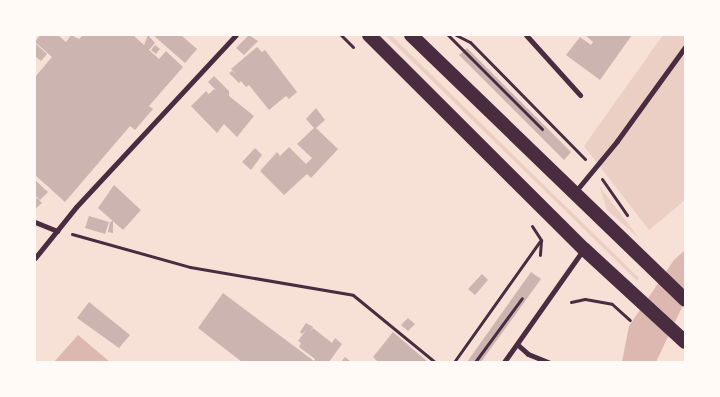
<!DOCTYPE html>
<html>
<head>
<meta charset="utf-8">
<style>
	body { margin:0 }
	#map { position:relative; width:720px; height:397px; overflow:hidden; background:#f7e1d7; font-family:"Source Serif 4",serif }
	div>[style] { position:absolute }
	.green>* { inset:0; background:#ebcfc5 }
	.water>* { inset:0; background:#dcb8b0 }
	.building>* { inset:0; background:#ccb4b1 }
	.path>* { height:3px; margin:-1.5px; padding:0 1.5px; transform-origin:1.5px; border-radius:1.5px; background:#4a2c40 }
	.minor>* { height:5px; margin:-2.5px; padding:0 2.5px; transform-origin:2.5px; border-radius:2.5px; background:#4a2c40 }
	.trunk>* { height:14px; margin:-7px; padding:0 7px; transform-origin:7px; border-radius:7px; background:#4a2c40 }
	span { translate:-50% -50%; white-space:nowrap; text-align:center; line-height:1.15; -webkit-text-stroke:5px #fffaf5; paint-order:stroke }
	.frame { position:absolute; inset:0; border:36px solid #fffaf5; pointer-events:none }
</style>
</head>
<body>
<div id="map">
	<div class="green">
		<div style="clip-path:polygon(385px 35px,391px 35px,639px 278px,637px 281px)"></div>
		<div style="clip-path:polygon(663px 35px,685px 35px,685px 200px,649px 230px,584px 146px)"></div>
		<div style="clip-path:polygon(599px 185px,600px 187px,639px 238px,607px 210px)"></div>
	</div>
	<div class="water">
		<div style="clip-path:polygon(685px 250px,685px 301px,656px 362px,622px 362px,629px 326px,674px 260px)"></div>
		<div style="clip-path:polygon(78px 335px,110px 362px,54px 362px)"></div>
	</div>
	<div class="building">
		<div style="clip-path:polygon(40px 35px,58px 35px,66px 42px,71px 35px,79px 39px,83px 35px,133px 35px,144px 45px,148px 35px,155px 43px,149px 50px,159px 59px,166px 51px,183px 67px,149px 106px,153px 109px,135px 130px,130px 126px,65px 202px,35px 175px,35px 77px,52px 57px,35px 42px)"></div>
		<div style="clip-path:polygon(153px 35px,181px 35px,197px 49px,185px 63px)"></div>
		<div style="clip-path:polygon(249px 35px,258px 41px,244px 55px,236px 48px)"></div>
		<div style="clip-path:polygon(585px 35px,632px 35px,600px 80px,566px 55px,580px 37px,591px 45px,593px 42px)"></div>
		<div style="clip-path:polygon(36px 44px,47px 54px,41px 61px,35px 56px)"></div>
		<div style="clip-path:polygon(155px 45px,160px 49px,156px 54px,151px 50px)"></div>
		<div style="clip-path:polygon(257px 47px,262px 52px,265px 50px,297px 92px,289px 99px,286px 96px,269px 110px,249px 85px,246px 87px,241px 81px,239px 83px,229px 73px,232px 71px,236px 74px,231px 69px)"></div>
		<div style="clip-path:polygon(467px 48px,571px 152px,564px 160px,459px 55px)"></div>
		<div style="clip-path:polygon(214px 76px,229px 91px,229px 96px,254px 116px,237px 137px,224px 124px,217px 133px,191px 106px,206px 91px,209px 94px,214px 89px,217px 91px,208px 82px)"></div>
		<div style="clip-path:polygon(316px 108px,325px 120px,316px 128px,338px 149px,311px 178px,307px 174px,284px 195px,260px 171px,277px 152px,280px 156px,289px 147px,306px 164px,312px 158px,297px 144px,314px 128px,306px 119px)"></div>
		<div style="clip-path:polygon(255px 148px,262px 155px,251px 170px,242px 162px)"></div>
		<div style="clip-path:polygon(35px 180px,48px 192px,40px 200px,35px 195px)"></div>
		<div style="clip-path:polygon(114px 185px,141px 210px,123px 230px,98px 208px)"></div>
		<div style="clip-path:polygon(37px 198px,42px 203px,35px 209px,35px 199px)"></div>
		<div style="clip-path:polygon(89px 216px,109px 222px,105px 234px,85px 228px)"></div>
		<div style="clip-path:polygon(113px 221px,113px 233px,108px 232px,110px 222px)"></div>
		<div style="clip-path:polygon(531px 272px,541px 279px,481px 362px,467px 362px)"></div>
		<div style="clip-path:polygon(482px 274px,488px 280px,475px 295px,468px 289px)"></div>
		<div style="clip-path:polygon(223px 293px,314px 361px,315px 359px,299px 347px,301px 343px,298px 341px,306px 330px,302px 334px,300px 332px,306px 323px,313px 327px,309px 333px,313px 328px,332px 343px,335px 338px,342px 344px,329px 362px,242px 362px,198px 328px)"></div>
		<div style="clip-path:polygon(89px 302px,130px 335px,119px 348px,77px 318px)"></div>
		<div style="clip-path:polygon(408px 318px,415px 324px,408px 331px,401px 325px)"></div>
		<div style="clip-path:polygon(393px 332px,428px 362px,378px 362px,373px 357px)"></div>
		<div style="clip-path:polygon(345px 357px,351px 362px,341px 362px)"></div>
	</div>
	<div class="path">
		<div style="left:341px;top:35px;width:17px;rotate:45deg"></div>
		<div style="left:448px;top:35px;width:133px;rotate:45deg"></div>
		<div style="left:456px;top:35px;width:16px;rotate:27deg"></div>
		<div style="left:470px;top:42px;width:164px;rotate:45.5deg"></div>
		<div style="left:602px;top:179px;width:44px;rotate:55.2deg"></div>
		<div style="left:532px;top:226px;width:17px;rotate:57deg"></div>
		<div style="left:541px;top:240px;width:15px;rotate:94deg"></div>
		<div style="left:72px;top:234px;width:123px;rotate:15.6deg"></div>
		<div style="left:190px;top:267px;width:165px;rotate:9.7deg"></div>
		<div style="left:353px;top:295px;width:106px;rotate:39.3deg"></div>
		<div style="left:571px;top:302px;width:14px;rotate:-12deg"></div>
		<div style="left:585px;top:299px;width:27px;rotate:10deg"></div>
		<div style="left:612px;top:304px;width:24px;rotate:42deg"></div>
		<div style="left:454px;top:362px;width:148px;rotate:-54.6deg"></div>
		<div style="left:475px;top:362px;width:79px;rotate:-53.7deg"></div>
	</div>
	<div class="minor">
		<div style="left:526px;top:35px;width:81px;rotate:48deg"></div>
		<div style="left:575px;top:192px;width:66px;rotate:-50.5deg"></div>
		<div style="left:617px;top:141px;width:116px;rotate:-54.1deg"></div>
		<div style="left:35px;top:222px;width:24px;rotate:22deg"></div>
		<div style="left:35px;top:258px;width:65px;rotate:-51.2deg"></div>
		<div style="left:76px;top:207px;width:235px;rotate:-47.1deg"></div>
		<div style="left:518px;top:345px;width:13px;rotate:42deg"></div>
		<div style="left:528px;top:354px;width:22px;rotate:22deg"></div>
		<div style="left:504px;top:362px;width:137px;rotate:-54.8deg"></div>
	</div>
	<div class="trunk">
		<div style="left:369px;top:35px;width:303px;rotate:44.9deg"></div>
		<div style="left:584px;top:249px;width:137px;rotate:42.6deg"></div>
		<div style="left:411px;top:35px;width:381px;rotate:44deg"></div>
	</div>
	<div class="frame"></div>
</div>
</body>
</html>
